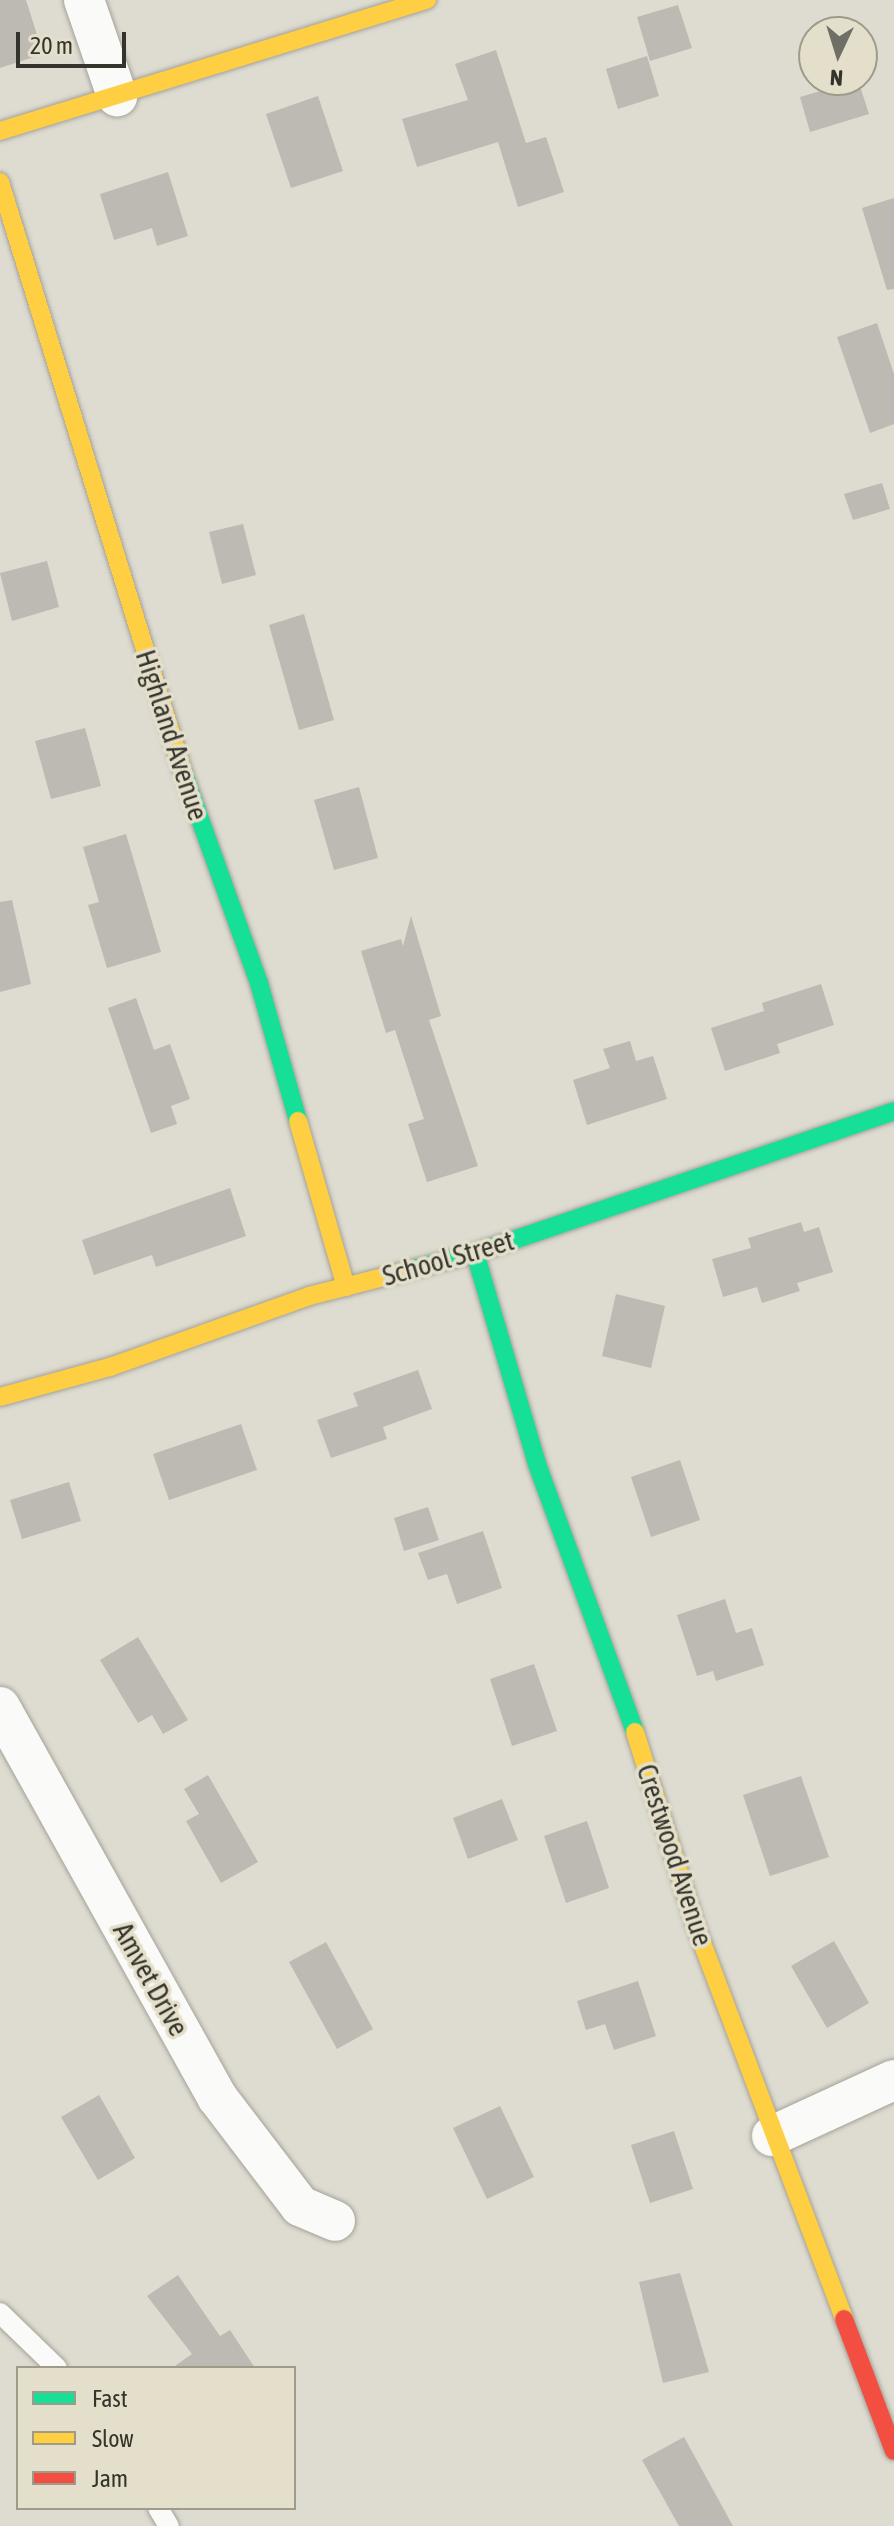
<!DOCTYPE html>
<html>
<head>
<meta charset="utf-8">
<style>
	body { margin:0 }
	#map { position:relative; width:894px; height:2526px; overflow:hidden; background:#dedcd1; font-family:"Asap Condensed",sans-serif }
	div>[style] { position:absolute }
	.building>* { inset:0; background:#bcbab2 }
	.roads { filter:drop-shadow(0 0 2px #a4a299) drop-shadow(0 0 2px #a4a299) }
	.lane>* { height:20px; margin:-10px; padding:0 10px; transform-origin:10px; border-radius:10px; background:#fafaf8 }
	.street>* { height:40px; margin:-20px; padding:0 20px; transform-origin:20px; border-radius:20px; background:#fafaf8 }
	.fast>* { height:18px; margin:-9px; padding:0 9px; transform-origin:9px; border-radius:9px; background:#16e098 }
	.slow>* { height:18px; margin:-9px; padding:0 9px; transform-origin:9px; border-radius:9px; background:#ffcf43 }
	.jam>* { height:18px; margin:-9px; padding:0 9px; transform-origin:9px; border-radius:9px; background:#f24e42 }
	span { translate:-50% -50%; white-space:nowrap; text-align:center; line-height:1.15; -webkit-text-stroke:7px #e4dfcb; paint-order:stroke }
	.street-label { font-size:28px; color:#35342c }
	.legend { position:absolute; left:16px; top:2366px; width:280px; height:144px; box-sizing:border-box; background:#e4dfcb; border:2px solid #9e9b8b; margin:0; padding:10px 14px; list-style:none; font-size:24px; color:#35342c }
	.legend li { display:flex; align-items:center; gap:16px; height:40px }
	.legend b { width:40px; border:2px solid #9e9b8b }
	.north { position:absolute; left:798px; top:16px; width:80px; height:80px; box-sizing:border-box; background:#e4dfcb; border:2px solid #9e9b8b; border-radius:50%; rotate:184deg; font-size:22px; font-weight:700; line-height:32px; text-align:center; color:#35342c }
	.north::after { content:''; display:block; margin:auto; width:28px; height:36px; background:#706f66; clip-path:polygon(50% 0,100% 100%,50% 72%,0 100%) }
	.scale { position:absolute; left:16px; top:32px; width:110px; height:36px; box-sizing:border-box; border:4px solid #35342c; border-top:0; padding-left:10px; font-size:24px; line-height:28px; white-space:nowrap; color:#35342c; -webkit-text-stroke:6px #e4dfcb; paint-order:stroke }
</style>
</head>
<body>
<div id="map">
	<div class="building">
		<div style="clip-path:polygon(0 0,26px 0,43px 54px,0 68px)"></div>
		<div style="clip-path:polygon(678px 5px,692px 48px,650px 61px,637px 17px)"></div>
		<div style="clip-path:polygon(496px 50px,526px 143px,546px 137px,564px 192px,518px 207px,498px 142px,417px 167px,402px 119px,468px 100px,455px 64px)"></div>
		<div style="clip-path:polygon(647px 56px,659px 96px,618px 109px,606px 69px)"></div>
		<div style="clip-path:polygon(858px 80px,869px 114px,810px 132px,800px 97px)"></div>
		<div style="clip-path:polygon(318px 96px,343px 171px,291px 188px,266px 114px)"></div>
		<div style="clip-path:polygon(168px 172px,188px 236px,157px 246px,152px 228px,114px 240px,100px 194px)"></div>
		<div style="clip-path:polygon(894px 198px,894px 289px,887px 290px,862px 208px)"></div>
		<div style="clip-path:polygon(877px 323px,894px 374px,894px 424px,870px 433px,837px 337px)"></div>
		<div style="clip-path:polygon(882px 483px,890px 509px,853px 520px,844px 494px)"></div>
		<div style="clip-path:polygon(243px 524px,256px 575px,222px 584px,209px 532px)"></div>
		<div style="clip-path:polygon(47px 561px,59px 607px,12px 621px,0 573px)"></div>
		<div style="clip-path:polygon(304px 614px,334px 720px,299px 730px,269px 625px)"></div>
		<div style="clip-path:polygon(85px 728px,101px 786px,51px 799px,35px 741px)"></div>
		<div style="clip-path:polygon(359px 787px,378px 858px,334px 870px,314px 800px)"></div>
		<div style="clip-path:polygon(126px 834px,161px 952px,107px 968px,88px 905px,99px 902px,83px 847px)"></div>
		<div style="clip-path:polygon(12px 900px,31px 984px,0 992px,0 902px)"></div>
		<div style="clip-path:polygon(411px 916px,441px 1016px,429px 1020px,478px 1166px,427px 1182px,408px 1124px,424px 1119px,395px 1030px,386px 1033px,361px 951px,401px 939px,403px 946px)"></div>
		<div style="clip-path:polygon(821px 984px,834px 1025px,777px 1044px,780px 1053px,725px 1071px,711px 1028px,764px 1011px,762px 1003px)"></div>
		<div style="clip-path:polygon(136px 998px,154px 1050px,170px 1044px,190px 1099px,171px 1106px,177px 1124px,151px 1133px,108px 1008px)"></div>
		<div style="clip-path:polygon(630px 1041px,636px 1061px,653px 1056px,667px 1099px,587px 1125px,573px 1080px,610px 1068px,603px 1049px)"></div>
		<div style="clip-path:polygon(230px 1188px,246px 1236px,156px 1267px,152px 1255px,94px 1275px,82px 1240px)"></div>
		<div style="clip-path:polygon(801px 1222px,804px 1232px,819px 1227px,833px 1272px,797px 1283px,800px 1291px,762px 1303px,757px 1287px,723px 1297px,712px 1259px,751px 1248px,748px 1238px)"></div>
		<div style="clip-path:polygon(616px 1294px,665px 1306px,651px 1368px,602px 1356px)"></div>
		<div style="clip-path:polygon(418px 1370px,432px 1409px,383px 1427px,387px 1439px,331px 1458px,317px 1420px,358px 1406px,353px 1393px)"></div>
		<div style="clip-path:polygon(241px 1424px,257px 1470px,169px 1500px,153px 1454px)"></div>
		<div style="clip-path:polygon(680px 1460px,700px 1520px,651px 1537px,631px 1477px)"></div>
		<div style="clip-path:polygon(69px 1482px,81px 1521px,22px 1539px,10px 1500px)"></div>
		<div style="clip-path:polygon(428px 1507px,439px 1540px,404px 1551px,394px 1518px)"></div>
		<div style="clip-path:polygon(483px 1531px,502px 1588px,457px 1604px,447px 1574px,428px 1580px,418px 1553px)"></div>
		<div style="clip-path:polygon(725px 1599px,736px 1633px,752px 1628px,764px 1665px,716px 1681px,713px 1671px,697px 1676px,677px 1615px)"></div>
		<div style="clip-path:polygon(138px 1637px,188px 1720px,163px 1734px,152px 1715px,138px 1723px,100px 1660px)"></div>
		<div style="clip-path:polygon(534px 1664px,557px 1731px,512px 1746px,490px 1679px)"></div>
		<div style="clip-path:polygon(208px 1775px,258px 1862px,221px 1883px,186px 1821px,199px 1814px,184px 1789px)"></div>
		<div style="clip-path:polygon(801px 1776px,829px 1857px,770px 1876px,743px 1795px)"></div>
		<div style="clip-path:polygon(502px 1799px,518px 1840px,468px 1859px,453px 1818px)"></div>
		<div style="clip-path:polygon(587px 1821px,609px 1888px,566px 1903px,544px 1836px)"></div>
		<div style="clip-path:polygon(834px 1941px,869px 2003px,827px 2028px,791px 1966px)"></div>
		<div style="clip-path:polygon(326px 1942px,373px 2029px,337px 2049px,289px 1962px)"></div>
		<div style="clip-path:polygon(638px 1981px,656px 2036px,614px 2050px,605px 2024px,586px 2030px,577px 2001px)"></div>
		<div style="clip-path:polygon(99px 2095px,135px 2158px,98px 2180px,61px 2117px)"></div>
		<div style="clip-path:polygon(500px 2106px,534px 2177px,487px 2199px,453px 2128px)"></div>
		<div style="clip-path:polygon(674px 2131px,693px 2189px,650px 2203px,631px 2145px)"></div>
		<div style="clip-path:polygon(680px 2273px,709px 2372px,663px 2383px,639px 2282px)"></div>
		<div style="clip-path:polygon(178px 2275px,220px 2336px,230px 2330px,255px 2368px,172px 2368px,192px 2354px,147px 2296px)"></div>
		<div style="clip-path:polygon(684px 2437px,733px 2526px,679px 2526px,642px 2460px)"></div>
	</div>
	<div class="roads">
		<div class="lane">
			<div style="left:0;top:2313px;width:79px;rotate:44deg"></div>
			<div style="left:158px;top:2508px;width:21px;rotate:59deg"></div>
		</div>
		<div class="street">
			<div style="left:84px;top:0;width:102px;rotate:71deg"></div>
			<div style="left:0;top:1707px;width:446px;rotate:60.9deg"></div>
			<div style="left:217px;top:2097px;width:137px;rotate:52.7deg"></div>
			<div style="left:300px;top:2206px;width:38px;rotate:23deg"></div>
			<div style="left:772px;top:2136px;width:134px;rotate:-24.7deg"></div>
		</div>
		<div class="fast">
			<div style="left:183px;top:772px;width:224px;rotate:70.2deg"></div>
			<div style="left:259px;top:983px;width:143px;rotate:74.2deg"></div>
			<div style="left:475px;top:1253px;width:220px;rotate:73.6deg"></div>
			<div style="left:537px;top:1464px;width:285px;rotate:69.9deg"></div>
			<div style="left:399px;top:1273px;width:79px;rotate:-14.7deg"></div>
			<div style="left:475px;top:1253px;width:442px;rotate:-18.7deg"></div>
		</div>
		<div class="slow">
			<div style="left:0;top:131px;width:447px;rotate:-17.1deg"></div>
			<div style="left:0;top:182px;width:618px;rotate:72.77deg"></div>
			<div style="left:298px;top:1121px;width:173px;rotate:73.9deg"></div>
			<div style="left:0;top:1397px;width:114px;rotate:-15.3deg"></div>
			<div style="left:110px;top:1367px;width:211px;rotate:-19.6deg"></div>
			<div style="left:309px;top:1296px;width:93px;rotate:-14.3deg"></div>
			<div style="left:635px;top:1732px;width:201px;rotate:72.6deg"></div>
			<div style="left:695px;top:1924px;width:422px;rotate:69.3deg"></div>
		</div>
		<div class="jam">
			<div style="left:844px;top:2319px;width:141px;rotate:69.3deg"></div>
		</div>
	</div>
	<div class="street-label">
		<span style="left:172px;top:735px;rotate:72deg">Highland Avenue</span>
		<span style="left:448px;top:1258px;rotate:-16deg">School Street</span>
		<span style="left:675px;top:1855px;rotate:72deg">Crestwood Avenue</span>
		<span style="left:151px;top:1979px;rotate:61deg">Amvet Drive</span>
	</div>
	<ul class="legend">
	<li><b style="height:10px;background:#16e098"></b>Fast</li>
	<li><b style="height:10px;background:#ffcf43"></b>Slow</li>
	<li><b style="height:10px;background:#f24e42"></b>Jam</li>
	</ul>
	<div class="north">N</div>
	<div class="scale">20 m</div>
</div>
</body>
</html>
